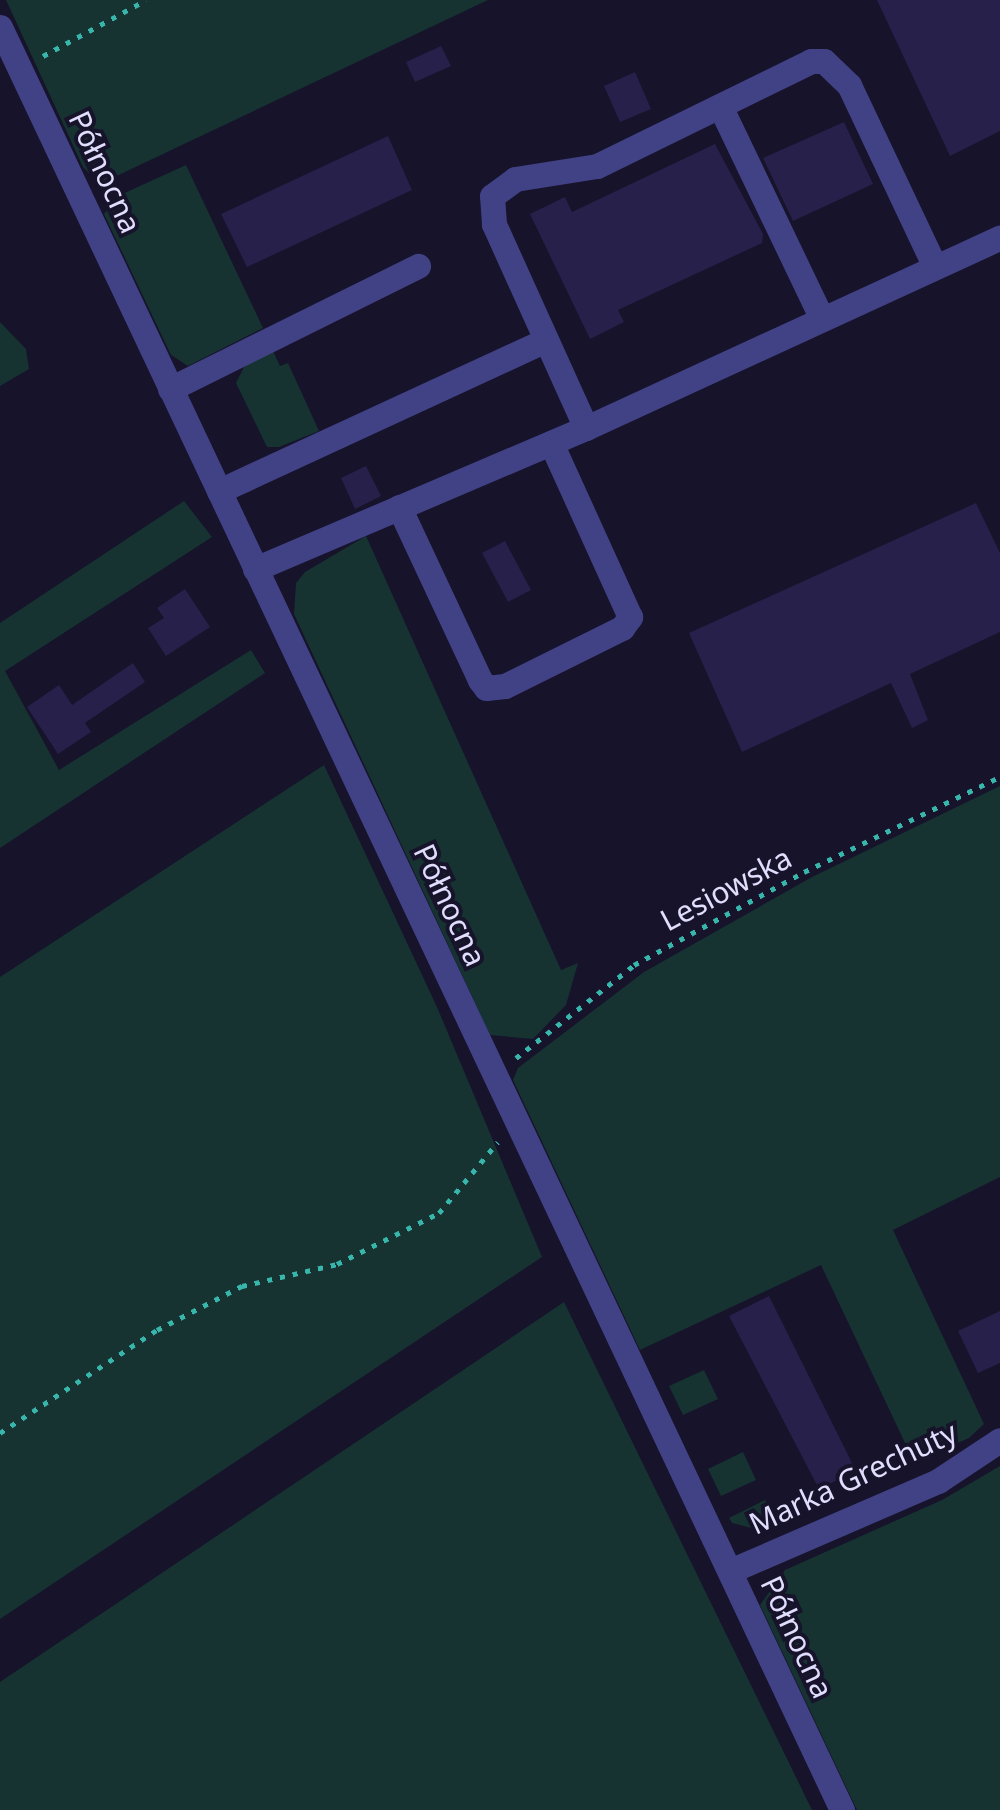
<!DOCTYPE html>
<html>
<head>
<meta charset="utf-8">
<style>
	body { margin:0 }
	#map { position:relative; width:1000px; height:1810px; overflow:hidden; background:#16132a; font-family:"Noto Sans",sans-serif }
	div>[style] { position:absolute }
	.green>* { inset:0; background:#163332 }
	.building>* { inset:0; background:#27204a }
	.path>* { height:5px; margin-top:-2.5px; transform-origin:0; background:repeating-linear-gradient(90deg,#38b6ab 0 5px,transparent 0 13px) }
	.minor>* { height:25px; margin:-12.5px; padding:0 12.5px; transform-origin:12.5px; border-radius:12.5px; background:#414186 }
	span { translate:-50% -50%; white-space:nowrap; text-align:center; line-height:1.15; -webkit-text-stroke:8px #16132a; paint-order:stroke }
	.street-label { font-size:30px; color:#e0ddfd }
</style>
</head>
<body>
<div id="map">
	<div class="green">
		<div style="clip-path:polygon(6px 0,488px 0,108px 180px,96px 180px,83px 167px)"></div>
		<div style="clip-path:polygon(186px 165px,263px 328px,188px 366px,171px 355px,104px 214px,118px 196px)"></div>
		<div style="clip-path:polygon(0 322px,26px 349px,29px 369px,0 386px)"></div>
		<div style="clip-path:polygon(273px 351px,280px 366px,288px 363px,319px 431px,279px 447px,267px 447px,236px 383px,245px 365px)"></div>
		<div style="clip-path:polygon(184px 501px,212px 537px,5px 671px,59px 770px,251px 650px,265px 673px,0 848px,0 623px)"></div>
		<div style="clip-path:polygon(366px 536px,561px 970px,578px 963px,566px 1005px,533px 1039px,490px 1035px,294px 614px,296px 583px,305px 572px)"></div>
		<div style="clip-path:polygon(324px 765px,437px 1007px,542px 1257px,0 1619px,0 977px)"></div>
		<div style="clip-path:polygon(1000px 786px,1000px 1177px,893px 1230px,984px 1424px,969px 1438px,914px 1462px,821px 1265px,640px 1350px,513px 1080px,518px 1068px,644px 972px,812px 877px)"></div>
		<div style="clip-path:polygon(564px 1302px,812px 1810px,0 1810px,0 1682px)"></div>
		<div style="clip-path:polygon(704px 1370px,718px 1399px,683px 1415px,669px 1386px)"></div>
		<div style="clip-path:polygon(743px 1452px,756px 1480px,721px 1496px,708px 1469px)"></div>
		<div style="clip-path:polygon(1000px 1466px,1000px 1810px,857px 1810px,760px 1605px,785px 1570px,942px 1500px)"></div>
		<div style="clip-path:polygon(765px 1500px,778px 1526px,767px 1532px,732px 1523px,729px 1518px)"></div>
	</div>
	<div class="building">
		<div style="clip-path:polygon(877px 0,1000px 0,1000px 131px,950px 156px)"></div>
		<div style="clip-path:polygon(441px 46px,451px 66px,415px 82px,406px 62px)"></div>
		<div style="clip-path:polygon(635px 72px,651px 109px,620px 122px,604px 86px)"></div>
		<div style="clip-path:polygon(844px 122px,873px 184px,793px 221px,763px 158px)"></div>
		<div style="clip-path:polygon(388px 136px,412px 190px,247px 267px,221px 214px)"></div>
		<div style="clip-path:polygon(715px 144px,763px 234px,762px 243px,618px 310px,624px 322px,590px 339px,530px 214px,565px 197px,572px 212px)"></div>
		<div style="clip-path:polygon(366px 466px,381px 496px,355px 509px,341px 478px)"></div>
		<div style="clip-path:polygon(976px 503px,1000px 553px,1000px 632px,910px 674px,928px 720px,912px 728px,891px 683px,742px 752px,689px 633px)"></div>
		<div style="clip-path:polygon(505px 541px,531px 590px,508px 602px,482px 553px)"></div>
		<div style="clip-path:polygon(185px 589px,210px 627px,166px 656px,148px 628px,164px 618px,157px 608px)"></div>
		<div style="clip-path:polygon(133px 663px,145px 682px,85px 723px,91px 732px,58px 754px,27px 707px,59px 685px,72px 705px)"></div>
		<div style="clip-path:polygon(769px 1296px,856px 1471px,819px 1489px,729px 1316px)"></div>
		<div style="clip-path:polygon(1000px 1311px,1000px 1363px,978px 1373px,958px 1331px)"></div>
	</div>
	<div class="path">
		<div style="left:43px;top:56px;width:117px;rotate:-28.5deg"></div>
		<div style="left:516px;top:1058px;width:150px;rotate:-38.2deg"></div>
		<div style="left:634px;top:965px;width:194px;rotate:-28.7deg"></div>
		<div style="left:804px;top:872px;width:218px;rotate:-25.9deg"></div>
		<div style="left:0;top:1433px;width:188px;rotate:-33.3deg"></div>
		<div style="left:157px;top:1330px;width:96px;rotate:-27.4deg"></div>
		<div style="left:242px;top:1286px;width:98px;rotate:-13deg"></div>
		<div style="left:337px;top:1264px;width:114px;rotate:-26.6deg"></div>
		<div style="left:439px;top:1213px;width:92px;rotate:-50.3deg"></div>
	</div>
	<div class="minor">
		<div style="left:0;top:27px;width:1972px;rotate:64.72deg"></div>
		<div style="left:720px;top:106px;width:236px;rotate:64.4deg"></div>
		<div style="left:170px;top:389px;width:277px;rotate:-26.4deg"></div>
		<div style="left:586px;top:428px;width:224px;rotate:-114.3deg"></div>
		<div style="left:494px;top:224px;width:28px;rotate:-94deg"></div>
		<div style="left:492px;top:196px;width:29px;rotate:-36deg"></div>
		<div style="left:515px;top:179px;width:83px;rotate:-9deg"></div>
		<div style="left:597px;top:166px;width:238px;rotate:-26.1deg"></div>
		<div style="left:811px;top:61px;width:13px"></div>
		<div style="left:824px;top:61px;width:35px;rotate:44deg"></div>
		<div style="left:849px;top:85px;width:201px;rotate:64.7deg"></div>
		<div style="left:219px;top:491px;width:360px;rotate:-24.8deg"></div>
		<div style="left:399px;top:507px;width:191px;rotate:64.9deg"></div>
		<div style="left:480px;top:680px;width:10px;rotate:53deg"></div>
		<div style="left:486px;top:688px;width:19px;rotate:-6deg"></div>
		<div style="left:505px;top:686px;width:131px;rotate:-26.4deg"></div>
		<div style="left:622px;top:628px;width:14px;rotate:-54deg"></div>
		<div style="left:630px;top:617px;width:191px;rotate:-114.4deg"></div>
		<div style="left:255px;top:569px;width:360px;rotate:-23.1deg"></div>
		<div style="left:586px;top:428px;width:456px;rotate:-24.7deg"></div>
		<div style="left:730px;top:1571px;width:227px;rotate:-23.4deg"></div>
		<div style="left:938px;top:1481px;width:74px;rotate:-33.5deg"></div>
	</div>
	<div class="street-label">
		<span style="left:105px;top:172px;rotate:65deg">Północna</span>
		<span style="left:726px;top:889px;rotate:-28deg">Lesiowska</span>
		<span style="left:450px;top:905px;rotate:65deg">Północna</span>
		<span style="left:853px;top:1478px;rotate:-25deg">Marka Grechuty</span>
		<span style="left:797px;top:1637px;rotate:65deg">Północna</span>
	</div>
</div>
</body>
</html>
